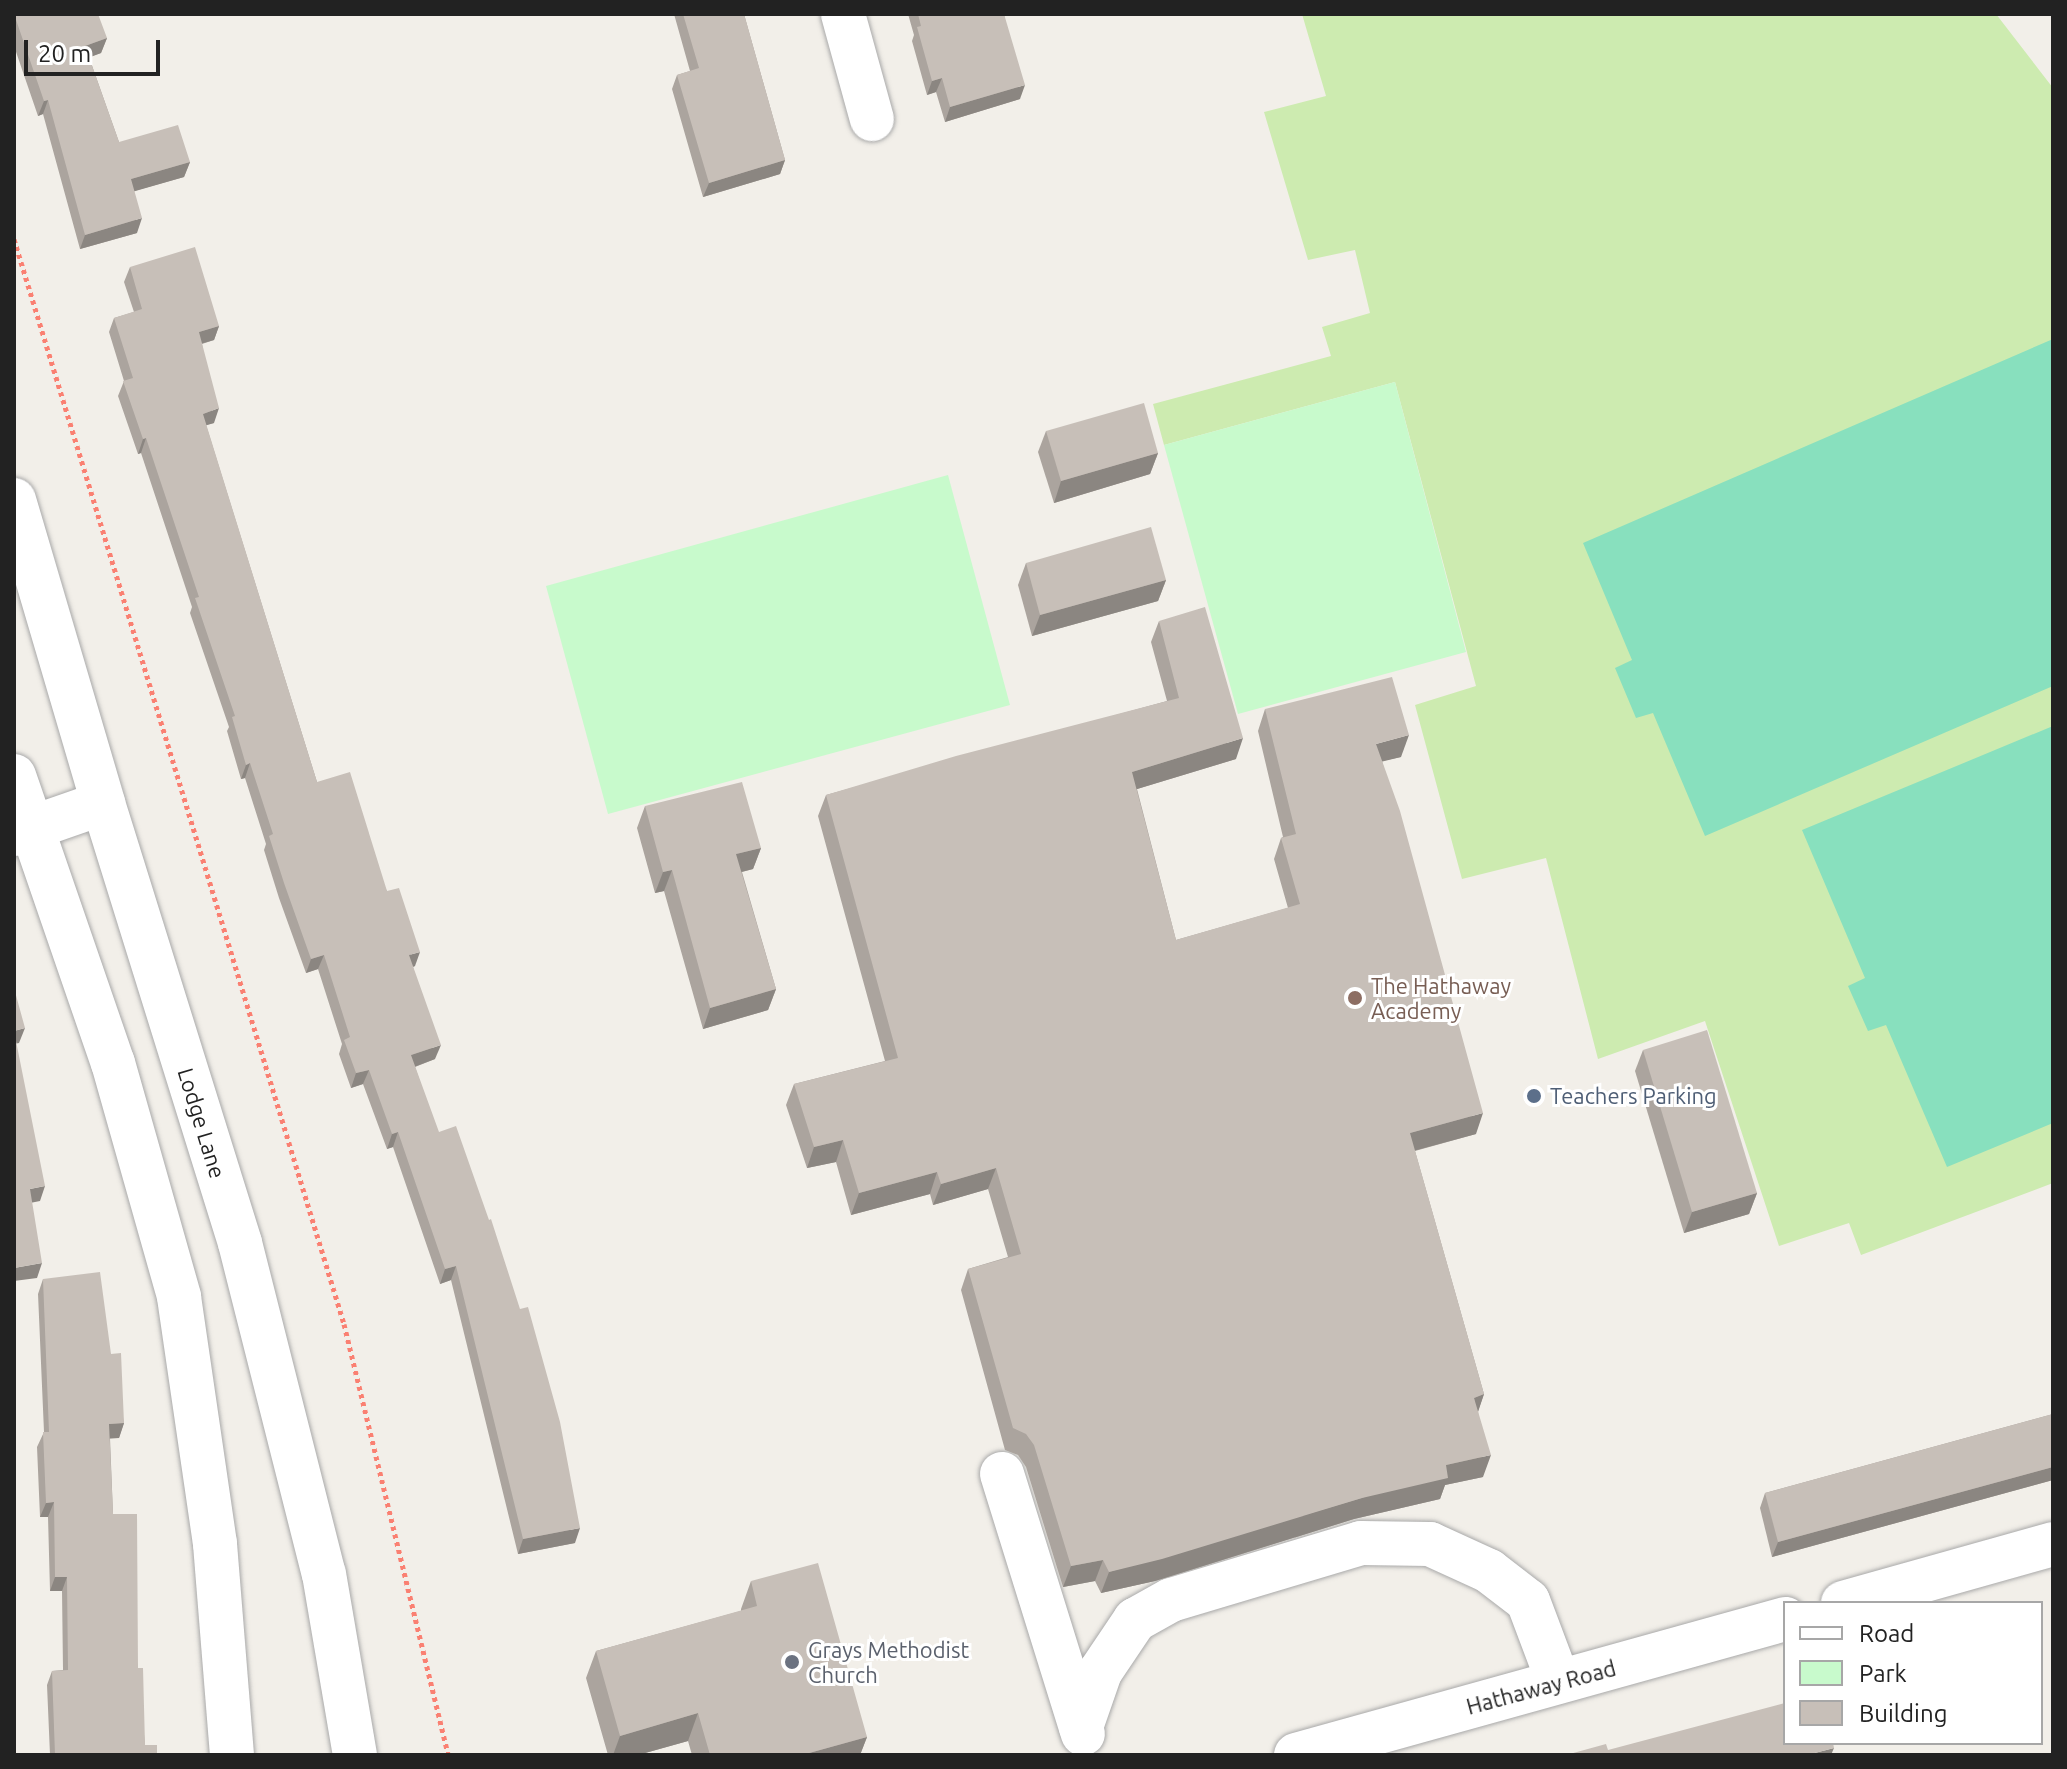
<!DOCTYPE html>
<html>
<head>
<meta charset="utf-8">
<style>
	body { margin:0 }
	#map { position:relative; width:2067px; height:1769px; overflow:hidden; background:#f2efe9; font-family:Ubuntu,sans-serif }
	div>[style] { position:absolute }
	.grass>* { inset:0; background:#cdebb0 }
	.park>* { inset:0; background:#c8facc }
	.pitch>* { inset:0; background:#88e0be }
	.path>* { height:5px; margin-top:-2.5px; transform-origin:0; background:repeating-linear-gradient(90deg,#fa8072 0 4px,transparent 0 8px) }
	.roads { filter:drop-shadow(0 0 2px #a9a9a9) drop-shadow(0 0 2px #a9a9a9) }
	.minor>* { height:44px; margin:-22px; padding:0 22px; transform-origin:22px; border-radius:22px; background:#fff }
	.wall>* { inset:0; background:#aba49e }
	.shaded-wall>* { inset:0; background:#8b8681 }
	.building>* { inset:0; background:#c7bfb8 }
	.dots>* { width:22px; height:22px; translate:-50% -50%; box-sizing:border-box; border:4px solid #fff; border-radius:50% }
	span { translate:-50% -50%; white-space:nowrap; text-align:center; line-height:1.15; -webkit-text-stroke:6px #fff; paint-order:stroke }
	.education-label { font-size:22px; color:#785e54 }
	.left { translate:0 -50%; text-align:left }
	.service-label { font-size:22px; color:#4e5e75 }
	.street-label { font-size:22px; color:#222 }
	.worship-label { font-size:22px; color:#5b616d }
	.frame { position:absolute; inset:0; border:16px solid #222; pointer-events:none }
	.legend { position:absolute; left:1783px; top:1601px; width:260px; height:144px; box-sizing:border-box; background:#fff; border:2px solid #a7a7a7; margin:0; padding:10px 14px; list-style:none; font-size:24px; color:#222 }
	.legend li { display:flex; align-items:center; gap:16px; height:40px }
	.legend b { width:40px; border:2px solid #a7a7a7 }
	.scale { position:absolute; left:24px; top:40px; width:136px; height:36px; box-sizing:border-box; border:4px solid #222; border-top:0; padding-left:10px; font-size:24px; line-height:28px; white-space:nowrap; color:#222; -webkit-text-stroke:6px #fff; paint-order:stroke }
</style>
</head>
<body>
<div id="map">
	<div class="grass">
		<div style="clip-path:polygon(1302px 14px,1996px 14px,2053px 88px,2053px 1183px,1861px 1255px,1849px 1223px,1779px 1246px,1705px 1021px,1598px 1059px,1546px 858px,1462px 879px,1415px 705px,1476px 686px,1395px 382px,1164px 445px,1153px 404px,1331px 356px,1322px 327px,1370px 313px,1355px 250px,1308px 260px,1264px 112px,1326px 96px)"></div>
	</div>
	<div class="park">
		<div style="clip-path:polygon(1395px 382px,1466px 652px,1238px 714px,1164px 445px)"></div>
		<div style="clip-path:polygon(948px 475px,1010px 705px,608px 814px,546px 586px)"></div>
	</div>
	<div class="pitch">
		<div style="clip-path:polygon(2053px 339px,2053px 686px,1705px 836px,1653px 713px,1636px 718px,1615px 668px,1632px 660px,1583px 543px)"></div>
		<div style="clip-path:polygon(2053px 726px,2053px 1123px,1947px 1167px,1886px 1025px,1868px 1031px,1848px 986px,1865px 978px,1802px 830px)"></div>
	</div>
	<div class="path">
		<div style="left:14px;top:239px;width:1134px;rotate:73.08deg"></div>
		<div style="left:344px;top:1324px;width:443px;rotate:76.4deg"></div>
	</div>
	<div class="roads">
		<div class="minor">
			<div style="left:843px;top:14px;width:109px;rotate:74.6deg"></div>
			<div style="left:14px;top:500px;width:316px;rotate:73.6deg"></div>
			<div style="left:103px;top:803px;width:461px;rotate:72.7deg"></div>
			<div style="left:240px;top:1243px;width:341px;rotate:75.8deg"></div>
			<div style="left:324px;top:1574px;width:184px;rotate:80.3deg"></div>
			<div style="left:14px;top:776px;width:304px;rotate:71deg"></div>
			<div style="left:113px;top:1063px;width:243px;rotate:74.2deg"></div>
			<div style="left:179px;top:1297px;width:250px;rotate:81.7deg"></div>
			<div style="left:215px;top:1544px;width:212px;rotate:85.4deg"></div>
			<div style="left:14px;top:834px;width:94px;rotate:-19.2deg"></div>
			<div style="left:1002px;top:1474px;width:272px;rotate:72.7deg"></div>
			<div style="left:1843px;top:1603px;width:218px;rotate:-15.7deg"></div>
			<div style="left:1081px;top:1727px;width:58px;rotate:-70.9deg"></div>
			<div style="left:1100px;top:1672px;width:63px;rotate:-56.1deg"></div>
			<div style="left:1135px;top:1620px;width:41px;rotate:-29.1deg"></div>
			<div style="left:1171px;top:1600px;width:198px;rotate:-16.7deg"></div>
			<div style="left:1361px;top:1543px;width:69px;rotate:0.8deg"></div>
			<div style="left:1430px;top:1544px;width:65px;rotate:24.6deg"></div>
			<div style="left:1489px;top:1571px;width:49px;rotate:37.6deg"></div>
			<div style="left:1528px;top:1601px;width:85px;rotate:69.4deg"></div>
			<div style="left:1296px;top:1755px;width:508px;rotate:-15.54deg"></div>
		</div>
	</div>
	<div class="wall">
		<div style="clip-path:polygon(14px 14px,107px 38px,101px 53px,89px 57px,119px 142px,190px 162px,184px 177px,134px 191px,137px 233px,80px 249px,43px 114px,38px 116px,14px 46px)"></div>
		<div style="clip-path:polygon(674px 14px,744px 14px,785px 160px,780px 174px,703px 197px,672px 89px,677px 75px,690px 71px)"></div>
		<div style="clip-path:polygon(908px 14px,1004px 14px,1020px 99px,945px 122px,936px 92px,927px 95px,912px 41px,914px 35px)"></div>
		<div style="clip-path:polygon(130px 267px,219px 326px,214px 340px,202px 344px,214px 423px,206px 425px,317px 782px,387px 891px,415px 966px,413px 967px,435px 1059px,415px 1067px,575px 1543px,518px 1554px,451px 1280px,440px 1284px,393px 1147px,387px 1149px,363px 1084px,351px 1088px,339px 1054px,342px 1044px,318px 969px,306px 973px,279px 898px,264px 850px,266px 844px,245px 778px,241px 779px,227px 731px,229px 727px,190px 613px,192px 607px,141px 453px,138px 454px,118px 396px,124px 381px,109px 332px,114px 318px,134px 312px,124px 282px)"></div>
		<div style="clip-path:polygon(1046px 431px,1158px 453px,1150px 474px,1054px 503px,1038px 452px)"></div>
		<div style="clip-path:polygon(1026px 563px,1166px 580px,1158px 601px,1032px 636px,1018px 585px)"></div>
		<div style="clip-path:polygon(1159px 621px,1236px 759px,1137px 789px,1176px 940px,1288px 908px,1274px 859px,1281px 838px,1283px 837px,1258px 731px,1265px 709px,1401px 757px,1382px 761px,1476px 1134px,1415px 1151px,1484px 1394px,1478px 1411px,1483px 1477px,1445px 1485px,1440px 1499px,1354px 1519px,1155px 1581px,1101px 1593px,1095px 1581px,1063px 1587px,1026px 1467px,1018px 1455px,1005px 1450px,961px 1290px,968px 1269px,1008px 1257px,988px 1189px,933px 1205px,930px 1194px,851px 1215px,836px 1162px,807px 1168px,786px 1105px,794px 1084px,885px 1061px,818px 816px,826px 795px,1167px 701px,1151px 642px)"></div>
		<div style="clip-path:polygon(645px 806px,761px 848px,753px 869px,742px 872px,776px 989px,768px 1010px,703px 1029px,664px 891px,655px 893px,637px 828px)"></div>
		<div style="clip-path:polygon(1643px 1050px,1757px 1193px,1749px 1214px,1684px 1233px,1635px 1071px)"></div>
		<div style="clip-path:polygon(43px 1279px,111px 1354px,124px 1423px,119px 1438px,110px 1438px,113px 1514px,138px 1668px,145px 1745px,157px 1755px,50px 1755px,47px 1685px,52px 1671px,63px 1670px,62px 1591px,50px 1591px,48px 1517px,40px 1517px,37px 1447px,44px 1432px,38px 1294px)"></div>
		<div style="clip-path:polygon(2053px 1414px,2053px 1480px,1772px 1557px,1760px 1508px,1765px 1493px)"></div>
		<div style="clip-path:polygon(751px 1581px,867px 1737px,860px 1755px,692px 1755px,688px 1741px,638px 1755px,608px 1755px,586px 1678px,596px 1651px,741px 1611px,741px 1609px)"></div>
	</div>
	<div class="shaded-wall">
		<div style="clip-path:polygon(107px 38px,101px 53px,80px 61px,85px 46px)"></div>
		<div style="clip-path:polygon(942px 78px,936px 92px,927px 95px,932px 81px)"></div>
		<div style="clip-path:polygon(1025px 85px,1020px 99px,945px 122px,950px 107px)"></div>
		<div style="clip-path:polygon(48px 100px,43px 114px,38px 116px,44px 101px)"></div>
		<div style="clip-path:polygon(785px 160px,780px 174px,703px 197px,709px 183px)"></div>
		<div style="clip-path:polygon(190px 162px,184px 177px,125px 194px,131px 179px)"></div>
		<div style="clip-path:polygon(142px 218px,137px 233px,80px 249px,85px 235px)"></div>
		<div style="clip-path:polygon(219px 326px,214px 340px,193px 346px,199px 332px)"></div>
		<div style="clip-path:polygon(219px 408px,214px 423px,197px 428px,203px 414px)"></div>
		<div style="clip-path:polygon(146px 438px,141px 453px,138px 454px,143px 439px)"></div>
		<div style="clip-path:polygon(1158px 453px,1150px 474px,1054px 503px,1061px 481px)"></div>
		<div style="clip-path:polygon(1166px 580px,1158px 601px,1032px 636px,1040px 615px)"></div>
		<div style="clip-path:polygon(1409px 735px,1401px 757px,1368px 765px,1376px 744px)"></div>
		<div style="clip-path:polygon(1243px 738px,1236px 759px,1124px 793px,1132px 772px)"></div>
		<div style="clip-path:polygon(250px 763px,245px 778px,241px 779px,246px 765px)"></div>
		<div style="clip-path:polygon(761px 848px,753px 869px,729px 875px,736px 854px)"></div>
		<div style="clip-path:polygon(672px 870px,664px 891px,655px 893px,663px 872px)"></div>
		<div style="clip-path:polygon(420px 952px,415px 966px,404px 970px,409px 955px)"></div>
		<div style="clip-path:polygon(324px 955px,318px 969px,306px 973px,311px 959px)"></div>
		<div style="clip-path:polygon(776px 989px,768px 1010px,703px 1029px,710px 1008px)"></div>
		<div style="clip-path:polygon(25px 1028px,19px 1043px,14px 1044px,14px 1031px)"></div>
		<div style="clip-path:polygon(441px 1045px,435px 1059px,406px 1070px,411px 1055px)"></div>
		<div style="clip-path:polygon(369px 1070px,363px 1084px,351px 1088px,356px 1073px)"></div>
		<div style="clip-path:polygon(1483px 1113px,1476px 1134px,1402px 1154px,1410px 1133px)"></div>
		<div style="clip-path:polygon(398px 1132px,393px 1147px,387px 1149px,392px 1134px)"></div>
		<div style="clip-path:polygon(843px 1140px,836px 1162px,807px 1168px,814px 1147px)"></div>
		<div style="clip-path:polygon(996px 1168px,988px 1189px,933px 1205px,941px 1184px)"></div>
		<div style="clip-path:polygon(937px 1172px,930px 1194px,851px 1215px,859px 1193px)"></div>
		<div style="clip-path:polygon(45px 1186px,40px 1201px,25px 1204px,30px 1189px)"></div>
		<div style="clip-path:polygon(1757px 1193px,1749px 1214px,1684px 1233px,1692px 1212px)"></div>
		<div style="clip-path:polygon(42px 1263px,37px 1278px,14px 1281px,14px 1268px)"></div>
		<div style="clip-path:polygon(456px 1266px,451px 1280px,440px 1284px,445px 1269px)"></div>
		<div style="clip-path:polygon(1484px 1394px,1477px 1415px,1474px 1398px)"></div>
		<div style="clip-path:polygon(124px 1423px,119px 1438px,104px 1439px,109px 1424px)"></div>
		<div style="clip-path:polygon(1491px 1455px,1483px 1477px,1445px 1485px,1440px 1499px,1354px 1519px,1155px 1581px,1101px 1593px,1109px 1572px,1362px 1498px,1446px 1465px)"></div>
		<div style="clip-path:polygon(2053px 1467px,2053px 1480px,1772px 1557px,1778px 1542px)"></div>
		<div style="clip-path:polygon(54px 1502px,48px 1517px,40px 1517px,46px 1503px)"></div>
		<div style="clip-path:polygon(580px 1528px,575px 1543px,518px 1554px,523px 1539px)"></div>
		<div style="clip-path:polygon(1103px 1560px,1095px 1581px,1063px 1587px,1071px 1566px)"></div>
		<div style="clip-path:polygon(55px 1577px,67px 1577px,62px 1591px,50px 1591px)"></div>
		<div style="clip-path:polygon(698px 1713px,688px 1741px,638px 1755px,613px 1755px,620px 1736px)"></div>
		<div style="clip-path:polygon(867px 1737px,860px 1755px,802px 1755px)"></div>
		<div style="clip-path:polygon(1834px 1748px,1831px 1755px,1807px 1755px)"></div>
	</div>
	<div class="building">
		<div style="clip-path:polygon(14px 14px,98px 14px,107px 38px,85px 46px,119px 142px,178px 125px,190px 162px,131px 179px,142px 218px,85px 235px,48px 100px,44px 101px)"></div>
		<div style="clip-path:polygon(683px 14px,744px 14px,785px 160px,709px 183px,677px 75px,699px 68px)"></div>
		<div style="clip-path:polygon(918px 14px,1004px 14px,1025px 85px,950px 107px,942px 78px,932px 81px,917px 27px,921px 26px)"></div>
		<div style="clip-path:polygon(195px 247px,219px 326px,199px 332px,219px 408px,203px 414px,317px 782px,350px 772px,387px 891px,399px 888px,420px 952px,409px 955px,441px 1045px,411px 1055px,439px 1132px,456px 1126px,489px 1220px,491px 1219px,520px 1309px,528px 1307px,560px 1422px,580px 1528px,523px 1539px,456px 1266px,445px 1269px,398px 1132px,392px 1134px,369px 1070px,356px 1073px,344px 1040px,350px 1037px,324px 955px,311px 959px,284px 883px,269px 836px,273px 834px,250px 763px,246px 765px,232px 717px,235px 716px,195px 598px,199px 597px,146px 438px,143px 439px,123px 381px,133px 378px,114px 318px,142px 309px,130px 267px)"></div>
		<div style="clip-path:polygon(1144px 403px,1158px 453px,1061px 481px,1046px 431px)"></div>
		<div style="clip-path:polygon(1151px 527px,1166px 580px,1040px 615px,1026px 563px)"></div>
		<div style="clip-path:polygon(1205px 607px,1243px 738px,1132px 772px,1176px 940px,1300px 904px,1281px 838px,1296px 834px,1265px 709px,1392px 677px,1409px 735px,1376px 744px,1400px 811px,1483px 1113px,1410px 1133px,1484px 1394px,1474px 1398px,1491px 1455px,1446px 1465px,1448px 1478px,1362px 1498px,1162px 1559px,1109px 1572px,1103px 1560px,1071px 1566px,1034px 1445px,1026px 1434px,1013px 1428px,968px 1269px,1021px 1254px,996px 1168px,941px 1184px,937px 1172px,859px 1193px,843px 1140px,814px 1147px,794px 1084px,898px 1058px,826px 795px,956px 756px,1179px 698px,1159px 621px)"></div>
		<div style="clip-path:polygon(742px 782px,761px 848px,736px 854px,776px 989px,710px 1008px,672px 870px,663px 872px,645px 806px)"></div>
		<div style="clip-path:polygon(14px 988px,25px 1028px,14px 1031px,45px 1186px,30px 1189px,42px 1263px,14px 1268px)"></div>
		<div style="clip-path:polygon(1707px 1030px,1757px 1193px,1692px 1212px,1643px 1050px)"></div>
		<div style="clip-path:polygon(100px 1272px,111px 1354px,121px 1353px,124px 1423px,109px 1424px,113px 1514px,137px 1514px,138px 1668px,143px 1668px,145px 1745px,157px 1745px,157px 1755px,55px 1755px,52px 1671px,68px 1670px,67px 1577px,55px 1577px,54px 1502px,46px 1503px,43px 1432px,49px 1432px,43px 1279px)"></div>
		<div style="clip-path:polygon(2053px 1414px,2053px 1467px,1778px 1542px,1765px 1493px)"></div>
		<div style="clip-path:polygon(818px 1563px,867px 1737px,802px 1755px,710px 1755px,698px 1713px,620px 1736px,596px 1651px,757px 1606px,751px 1581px)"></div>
		<div style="clip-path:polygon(1785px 1703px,1785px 1743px,1833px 1743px,1834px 1748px,1807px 1755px,1566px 1755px,1606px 1744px,1608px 1750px)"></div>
	</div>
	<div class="dots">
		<div style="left:1355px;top:998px;background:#8d6e63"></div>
		<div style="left:1534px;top:1096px;background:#5c6f8a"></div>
		<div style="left:792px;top:1662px;background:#6b7280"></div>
	</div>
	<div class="education-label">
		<span class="left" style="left:1371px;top:998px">The Hathaway<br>Academy</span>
	</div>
	<div class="service-label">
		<span class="left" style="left:1550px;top:1096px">Teachers Parking</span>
	</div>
	<div class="street-label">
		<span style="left:202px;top:1123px;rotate:73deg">Lodge Lane</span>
		<span style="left:1541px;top:1687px;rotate:-15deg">Hathaway Road</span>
	</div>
	<div class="worship-label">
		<span class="left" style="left:808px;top:1662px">Grays Methodist<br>Church</span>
	</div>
	<div class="frame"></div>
	<ul class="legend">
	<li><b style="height:10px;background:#fff"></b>Road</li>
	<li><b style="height:22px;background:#c8facc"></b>Park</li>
	<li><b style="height:22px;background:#c7bfb8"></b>Building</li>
	</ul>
	<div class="scale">20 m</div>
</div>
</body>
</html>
